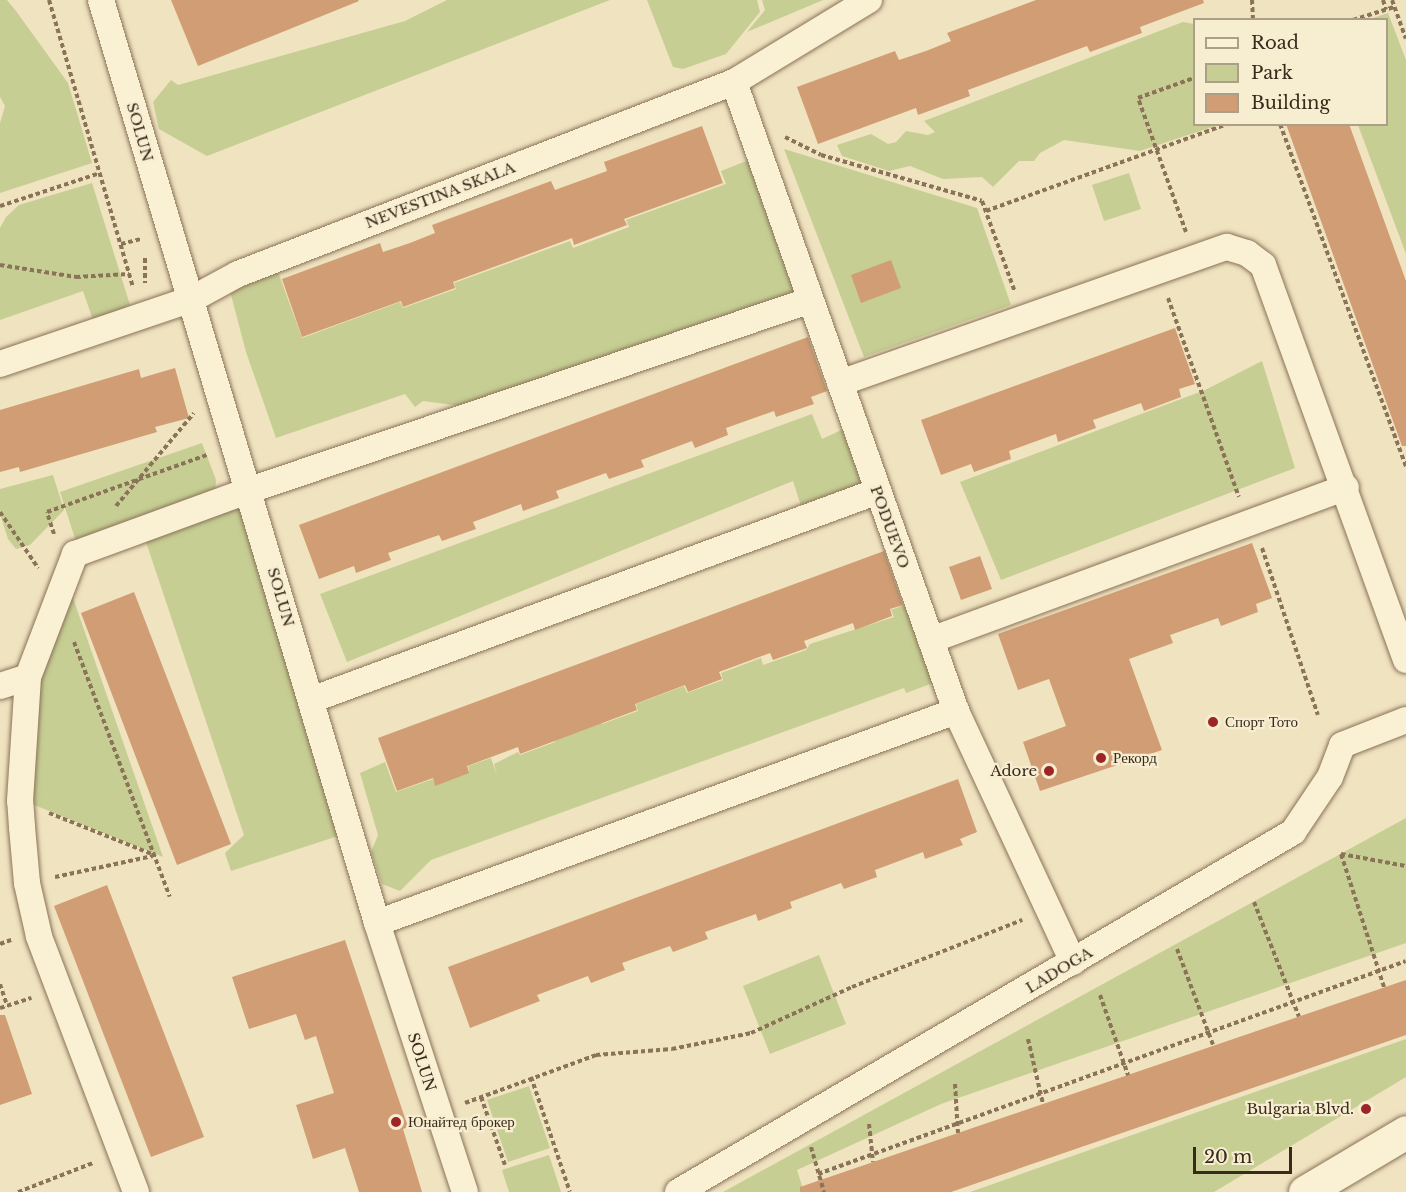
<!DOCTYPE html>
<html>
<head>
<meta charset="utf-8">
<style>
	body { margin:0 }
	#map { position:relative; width:1406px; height:1192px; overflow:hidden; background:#f0e3c0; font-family:"Libre Baskerville",serif }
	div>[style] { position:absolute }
	.green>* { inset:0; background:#c6ce94 }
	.building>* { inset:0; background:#d09d74 }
	.path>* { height:4px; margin-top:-2px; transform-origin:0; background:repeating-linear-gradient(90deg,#8a7357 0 4.5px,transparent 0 7.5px) }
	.roads { filter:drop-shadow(0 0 2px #8a7357) drop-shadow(0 0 2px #8a7357) }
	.minor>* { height:26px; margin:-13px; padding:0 13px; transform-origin:13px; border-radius:13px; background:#faf0d4 }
	.secondary>* { height:33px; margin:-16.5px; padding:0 16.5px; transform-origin:16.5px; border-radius:16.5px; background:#faf0d4 }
	.dots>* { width:16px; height:16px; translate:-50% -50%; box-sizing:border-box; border:3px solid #f7edd0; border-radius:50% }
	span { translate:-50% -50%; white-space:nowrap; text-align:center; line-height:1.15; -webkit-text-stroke:4.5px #f7edd0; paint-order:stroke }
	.street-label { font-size:15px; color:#392b1c }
	.poi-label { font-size:15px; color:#392b1c }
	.left { translate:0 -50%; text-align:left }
	.right { translate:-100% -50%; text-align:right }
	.legend { position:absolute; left:1193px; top:18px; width:195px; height:108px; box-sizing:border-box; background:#f7edd0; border:2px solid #ab9f88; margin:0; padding:8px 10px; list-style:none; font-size:18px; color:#392b1c }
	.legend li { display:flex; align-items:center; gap:12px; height:30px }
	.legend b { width:30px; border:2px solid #ab9f88 }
	.scale { position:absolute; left:1193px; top:1147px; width:99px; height:27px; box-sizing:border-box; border:3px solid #392b1c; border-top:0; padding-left:8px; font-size:18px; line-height:21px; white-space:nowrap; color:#392b1c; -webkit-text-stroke:4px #f7edd0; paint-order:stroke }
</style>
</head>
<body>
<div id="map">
	<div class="green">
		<div style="clip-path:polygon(0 0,7px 0,16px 11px,68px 83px,92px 163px,0 193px,0 123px,5px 106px,0 97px)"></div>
		<div style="clip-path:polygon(447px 0,610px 0,207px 156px,159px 129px,153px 102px,171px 80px,178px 85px,405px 21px)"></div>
		<div style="clip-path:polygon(647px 0,757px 0,760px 12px,726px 54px,683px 69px,673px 67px)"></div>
		<div style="clip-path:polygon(762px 0,823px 0,747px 32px,765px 10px)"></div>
		<div style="clip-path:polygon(1388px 13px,1406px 60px,1406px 254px,1358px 125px,1386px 124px,1386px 20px,1370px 19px)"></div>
		<div style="clip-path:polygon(1183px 22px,1194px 24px,1194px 124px,1218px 125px,1140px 151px,1064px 140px,1040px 153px,1034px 161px,1019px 161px,993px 187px,982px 177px,943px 179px,910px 166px,889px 171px,842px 156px,837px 145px,871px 134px,888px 144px,896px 142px,906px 131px,928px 135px,935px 132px,924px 121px)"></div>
		<div style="clip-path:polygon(784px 149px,977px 208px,1011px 305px,864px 357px)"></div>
		<div style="clip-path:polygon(759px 156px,809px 299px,468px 407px,423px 401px,415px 407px,405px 394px,276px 438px,246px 352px,230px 291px,277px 269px,302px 338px,400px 302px,403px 308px,456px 289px,454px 283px,570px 241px,573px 248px,629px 227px,626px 220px,726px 184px,721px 171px)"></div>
		<div style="clip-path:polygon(1129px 173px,1141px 209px,1104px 221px,1092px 185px)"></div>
		<div style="clip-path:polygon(92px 183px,130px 305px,94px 323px,83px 291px,0 320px,0 228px,6px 217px,19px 205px)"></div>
		<div style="clip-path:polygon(1262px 361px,1295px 468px,1001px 580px,960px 482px,1205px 390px)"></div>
		<div style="clip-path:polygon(812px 414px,822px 439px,850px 426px,871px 487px,803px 512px,793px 481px,347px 662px,320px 594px)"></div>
		<div style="clip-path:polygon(202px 443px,216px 480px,215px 494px,79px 551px,60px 492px)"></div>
		<div style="clip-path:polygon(53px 475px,64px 510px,30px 545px,16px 549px,8px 539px,0 514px,0 489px)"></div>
		<div style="clip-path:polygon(245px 504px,341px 835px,231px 871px,225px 853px,244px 835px,145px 539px)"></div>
		<div style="clip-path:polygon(58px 596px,73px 598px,163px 857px,22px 800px,28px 692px)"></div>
		<div style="clip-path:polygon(907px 604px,944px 679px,906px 693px,904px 688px,431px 860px,400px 891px,382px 884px,371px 852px,378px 835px,360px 773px,385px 762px,396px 792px,433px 779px,435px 785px,469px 772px,468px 766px,491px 758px,497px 776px,494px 764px,518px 752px,520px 755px,555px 742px,553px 735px,599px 718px,602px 724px,638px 711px,636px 704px,684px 686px,687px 693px,723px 680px,721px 673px,761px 658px,763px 665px,806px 650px,810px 644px,894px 617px,891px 610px)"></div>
		<div style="clip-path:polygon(1406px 818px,1406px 943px,941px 1104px,797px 1170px,804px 1192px,723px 1192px)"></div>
		<div style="clip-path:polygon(819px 955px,846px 1024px,770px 1054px,743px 986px)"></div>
		<div style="clip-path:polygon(1406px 1039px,1406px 1077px,1214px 1192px,970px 1192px)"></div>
		<div style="clip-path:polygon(529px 1086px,550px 1148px,508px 1162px,487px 1100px)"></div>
		<div style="clip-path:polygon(549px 1155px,561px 1192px,509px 1192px,502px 1170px)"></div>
	</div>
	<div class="building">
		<div style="clip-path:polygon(171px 0,358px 0,359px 1px,198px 66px)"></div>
		<div style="clip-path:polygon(1036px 0,1203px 0,1204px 3px,1140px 27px,1142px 33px,1090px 52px,1087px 46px,968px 90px,970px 96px,918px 115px,916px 108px,818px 144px,797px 87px,895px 51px,899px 60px,926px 51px,951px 41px,947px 33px)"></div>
		<div style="clip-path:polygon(1286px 124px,1349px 124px,1406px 281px,1406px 446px,1402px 446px)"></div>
		<div style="clip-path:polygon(702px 126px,723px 183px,624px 219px,627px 225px,574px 245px,572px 238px,453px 282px,455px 288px,403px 307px,401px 301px,302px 337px,282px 279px,380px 243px,383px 252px,410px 243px,435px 233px,432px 225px,551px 181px,555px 190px,607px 171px,604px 162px)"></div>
		<div style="clip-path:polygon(891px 260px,901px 288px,861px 303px,851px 275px)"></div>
		<div style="clip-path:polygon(1175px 328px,1195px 384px,1179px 389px,1181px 397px,1144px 411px,1141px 403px,1093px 420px,1096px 428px,1058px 442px,1056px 434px,1009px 451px,1011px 459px,974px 472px,971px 464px,941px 475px,921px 420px)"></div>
		<div style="clip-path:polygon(808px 337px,827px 391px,811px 397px,814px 404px,776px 417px,774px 411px,726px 428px,728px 435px,695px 448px,692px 441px,641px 460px,644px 467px,609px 479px,606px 473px,556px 491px,559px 498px,523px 511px,521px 504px,473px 522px,476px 529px,442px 541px,439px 535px,388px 553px,391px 560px,356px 573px,354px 566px,319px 579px,299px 525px)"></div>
		<div style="clip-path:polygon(175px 368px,189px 418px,155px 427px,157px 432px,20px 472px,19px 467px,0 472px,0 410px,139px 369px,141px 378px)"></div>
		<div style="clip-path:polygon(1252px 543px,1272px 598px,1256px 604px,1258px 612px,1221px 626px,1218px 618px,1170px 635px,1173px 643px,1129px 659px,1162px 750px,1040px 791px,1023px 742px,1066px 726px,1049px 679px,1018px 690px,998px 634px)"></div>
		<div style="clip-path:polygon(884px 551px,903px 605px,890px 609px,892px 616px,855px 630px,853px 623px,804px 641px,807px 648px,773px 660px,770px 653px,719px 672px,722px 679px,688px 692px,685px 685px,635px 704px,637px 710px,520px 754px,518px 747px,467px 766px,469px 773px,435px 786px,433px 778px,397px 791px,378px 738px)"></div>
		<div style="clip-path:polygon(980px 556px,992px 589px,961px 600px,949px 567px)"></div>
		<div style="clip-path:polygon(134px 592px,231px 844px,177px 865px,81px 613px)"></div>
		<div style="clip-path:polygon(958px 779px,977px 832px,960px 839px,963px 845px,925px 859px,923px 852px,875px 870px,877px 877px,844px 889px,841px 883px,790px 902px,792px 908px,758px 921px,756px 914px,705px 932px,708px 939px,673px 952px,670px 946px,622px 963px,625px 970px,591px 983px,588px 976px,537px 995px,540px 1001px,470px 1028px,448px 967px)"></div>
		<div style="clip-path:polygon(107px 885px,204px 1137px,151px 1157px,54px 906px)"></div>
		<div style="clip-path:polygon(345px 940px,408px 1127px,403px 1129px,422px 1192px,359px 1192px,345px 1148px,313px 1159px,296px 1105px,334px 1093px,316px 1036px,305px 1040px,296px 1014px,249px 1029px,232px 977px)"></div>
		<div style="clip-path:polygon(1406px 980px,1406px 1035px,951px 1192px,800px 1192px,800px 1187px)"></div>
		<div style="clip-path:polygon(0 1015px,5px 1015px,32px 1094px,0 1105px)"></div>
	</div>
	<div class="path">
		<div style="left:49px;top:0;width:299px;rotate:73.7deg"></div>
		<div style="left:1252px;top:0;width:20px;rotate:87deg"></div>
		<div style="left:1383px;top:0;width:10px;rotate:73deg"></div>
		<div style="left:1392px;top:0;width:41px;rotate:70.3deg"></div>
		<div style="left:1353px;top:20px;width:43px;rotate:-17.6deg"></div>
		<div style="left:1280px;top:124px;width:365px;rotate:69.8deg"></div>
		<div style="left:785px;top:137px;width:40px;rotate:26.6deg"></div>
		<div style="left:821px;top:155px;width:167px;rotate:15.9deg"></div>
		<div style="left:982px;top:201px;width:97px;rotate:70.1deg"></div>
		<div style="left:0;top:206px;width:105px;rotate:-18.3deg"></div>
		<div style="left:986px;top:211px;width:257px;rotate:-19.8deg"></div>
		<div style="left:1186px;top:232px;width:142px;rotate:-109.7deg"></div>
		<div style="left:1138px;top:98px;width:59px;rotate:-19.7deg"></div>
		<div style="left:121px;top:244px;width:21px;rotate:-14deg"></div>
		<div style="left:145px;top:258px;width:25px;rotate:90deg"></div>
		<div style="left:0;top:265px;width:77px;rotate:9deg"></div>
		<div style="left:76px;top:277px;width:53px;rotate:-3.2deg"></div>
		<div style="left:1168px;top:298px;width:211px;rotate:70.4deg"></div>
		<div style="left:116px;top:506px;width:121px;rotate:-50deg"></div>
		<div style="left:0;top:512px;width:68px;rotate:55.8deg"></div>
		<div style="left:54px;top:534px;width:23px;rotate:-108deg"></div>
		<div style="left:47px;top:512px;width:170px;rotate:-19.6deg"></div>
		<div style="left:1262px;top:548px;width:176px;rotate:71.5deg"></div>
		<div style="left:74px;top:642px;width:272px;rotate:69.4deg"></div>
		<div style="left:49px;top:813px;width:113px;rotate:21.8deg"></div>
		<div style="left:55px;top:877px;width:100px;rotate:-12.1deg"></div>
		<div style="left:1254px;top:902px;width:123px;rotate:68.6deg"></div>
		<div style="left:0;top:944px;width:12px;rotate:-20deg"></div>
		<div style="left:1177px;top:949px;width:103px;rotate:69.4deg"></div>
		<div style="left:0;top:984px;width:23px;rotate:72deg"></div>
		<div style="left:1384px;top:987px;width:140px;rotate:-107.9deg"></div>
		<div style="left:1341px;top:854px;width:66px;rotate:10.5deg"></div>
		<div style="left:1100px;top:995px;width:85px;rotate:70.7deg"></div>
		<div style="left:0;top:1008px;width:33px;rotate:-18deg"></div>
		<div style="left:1028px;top:1039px;width:67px;rotate:77deg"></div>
		<div style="left:531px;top:1077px;width:121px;rotate:71.3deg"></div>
		<div style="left:955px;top:1084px;width:49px;rotate:86.5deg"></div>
		<div style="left:481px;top:1097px;width:72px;rotate:70.6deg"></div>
		<div style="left:465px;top:1103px;width:140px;rotate:-20.1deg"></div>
		<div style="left:596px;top:1055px;width:76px;rotate:-4.5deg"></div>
		<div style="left:672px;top:1049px;width:81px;rotate:-11.4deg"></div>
		<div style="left:751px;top:1033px;width:111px;rotate:-24.5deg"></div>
		<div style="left:852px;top:987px;width:183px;rotate:-21.5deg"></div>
		<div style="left:869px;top:1124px;width:38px;rotate:84deg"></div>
		<div style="left:811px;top:1147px;width:47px;rotate:73.9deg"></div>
		<div style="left:818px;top:1174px;width:625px;rotate:-19.91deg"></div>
		<div style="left:18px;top:1192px;width:80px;rotate:-21.1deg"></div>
	</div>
	<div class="roads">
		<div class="minor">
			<div style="left:101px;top:0;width:963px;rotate:73.35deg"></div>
			<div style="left:377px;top:923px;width:283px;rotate:71.9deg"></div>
			<div style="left:734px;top:82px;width:667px;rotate:70.56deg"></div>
			<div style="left:956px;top:711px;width:277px;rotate:65deg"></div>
			<div style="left:0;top:364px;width:203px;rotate:-18.7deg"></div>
			<div style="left:192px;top:299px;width:52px;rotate:-28.5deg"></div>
			<div style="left:238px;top:274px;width:532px;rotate:-21.16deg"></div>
			<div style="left:734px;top:82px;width:158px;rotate:-31.3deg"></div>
			<div style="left:840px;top:383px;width:410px;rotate:-19.4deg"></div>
			<div style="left:1227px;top:247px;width:21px;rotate:17deg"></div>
			<div style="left:1247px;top:253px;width:20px;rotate:37deg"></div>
			<div style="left:1263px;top:265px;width:420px;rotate:70.1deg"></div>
			<div style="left:931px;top:640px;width:442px;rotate:-20.2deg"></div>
			<div style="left:0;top:686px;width:29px;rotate:-18deg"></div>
			<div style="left:311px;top:700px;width:604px;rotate:-20.23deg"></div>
			<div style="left:377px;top:923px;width:617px;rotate:-20.11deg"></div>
			<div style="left:136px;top:1192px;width:274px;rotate:-110.8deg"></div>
			<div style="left:39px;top:936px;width:54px;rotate:-102.8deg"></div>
			<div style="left:27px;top:883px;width:56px;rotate:-95.1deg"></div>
			<div style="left:22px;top:827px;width:26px;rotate:-94deg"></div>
			<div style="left:20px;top:801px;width:124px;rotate:-86.3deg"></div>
			<div style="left:28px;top:677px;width:132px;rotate:-69.1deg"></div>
			<div style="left:75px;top:554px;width:186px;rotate:-20.1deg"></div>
			<div style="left:250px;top:490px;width:592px;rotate:-18.71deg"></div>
			<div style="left:678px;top:1192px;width:713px;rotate:-30.34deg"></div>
			<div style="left:1293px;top:832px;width:66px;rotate:-56.1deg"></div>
			<div style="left:1330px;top:777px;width:34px;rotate:-69deg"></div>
			<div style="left:1342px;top:745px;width:69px;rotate:-21.3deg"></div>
		</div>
		<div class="secondary">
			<div style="left:1305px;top:1192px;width:117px;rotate:-30.7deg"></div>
		</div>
	</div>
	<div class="dots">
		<div style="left:1213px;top:722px;background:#9c2625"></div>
		<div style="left:1101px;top:758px;background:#9c2625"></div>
		<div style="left:1049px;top:771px;background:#9c2625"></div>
		<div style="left:1366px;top:1109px;background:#9c2625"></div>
		<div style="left:396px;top:1122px;background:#9c2625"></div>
	</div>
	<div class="street-label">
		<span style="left:140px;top:132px;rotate:74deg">SOLUN</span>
		<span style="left:440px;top:195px;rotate:-21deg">NEVESTINA SKALA</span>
		<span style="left:890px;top:527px;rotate:70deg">PODUEVO</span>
		<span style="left:281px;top:597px;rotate:74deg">SOLUN</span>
		<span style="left:1059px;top:970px;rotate:-31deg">LADOGA</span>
		<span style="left:422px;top:1062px;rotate:72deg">SOLUN</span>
	</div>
	<div class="poi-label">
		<span class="left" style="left:1225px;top:722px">Спорт Тото</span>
		<span class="left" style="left:1113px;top:758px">Рекорд</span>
		<span class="right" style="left:1037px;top:771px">Adore</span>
		<span class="right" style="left:1354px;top:1109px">Bulgaria Blvd.</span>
		<span class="left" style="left:408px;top:1122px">Юнайтед брокер</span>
	</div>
	<ul class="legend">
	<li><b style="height:8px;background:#faf0d4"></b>Road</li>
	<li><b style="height:16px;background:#c6ce94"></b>Park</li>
	<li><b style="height:16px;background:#d09d74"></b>Building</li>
	</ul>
	<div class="scale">20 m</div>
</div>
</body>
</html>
